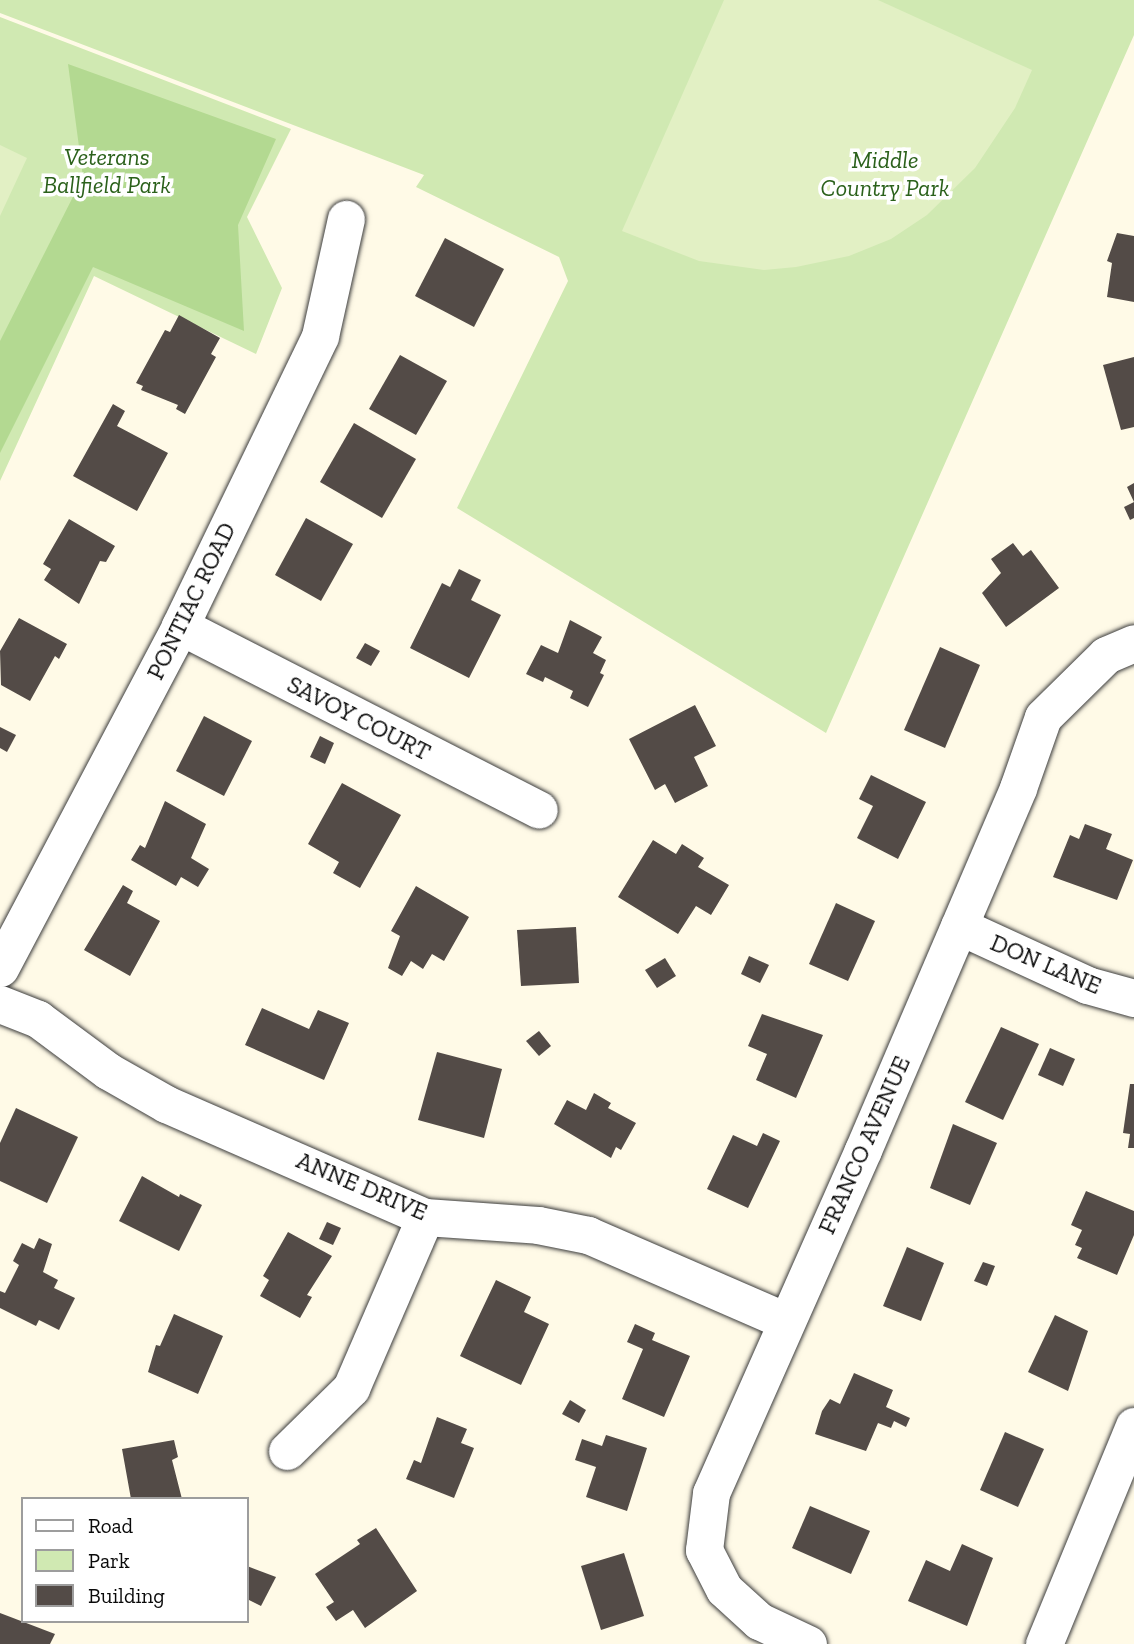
<!DOCTYPE html>
<html>
<head>
<meta charset="utf-8">
<style>
	body { margin:0 }
	#map { position:relative; width:1134px; height:1644px; overflow:hidden; background:#fffae7; font-family:"Zilla Slab",serif }
	div>[style] { position:absolute }
	.green>* { inset:0; background:#d0e9b2 }
	.forest>* { inset:0; background:#b3d991 }
	.pitch>* { inset:0; background:#e2f0c4 }
	.building>* { inset:0; background:#534b47 }
	.roads { filter:drop-shadow(0 0 2px #3d3d3d) drop-shadow(0 0 2px #3d3d3d) }
	.minor>* { height:37px; margin:-18.5px; padding:0 18.5px; transform-origin:18.5px; border-radius:18.5px; background:#fff }
	span { translate:-50% -50%; white-space:nowrap; text-align:center; line-height:1.15; -webkit-text-stroke:7px #fff; paint-order:stroke }
	.park-label { font-size:24px; color:#2b611b; font-style:italic }
	.street-label { font-size:24px; color:#0a0a0a }
	.legend { position:absolute; left:21px; top:1497px; width:228px; height:126px; box-sizing:border-box; background:#fff; border:2px solid #9d9d9d; margin:0; padding:9px 12px; list-style:none; font-size:21px; color:#0a0a0a }
	.legend li { display:flex; align-items:center; gap:14px; height:35px }
	.legend b { width:35px; border:2px solid #9d9d9d }
</style>
</head>
<body>
<div id="map">
	<div class="green">
		<div style="clip-path:polygon(0 0,1134px 0,1134px 35px,826px 733px,457px 508px,568px 281px,559px 257px,416px 187px,424px 175px,0 13px)"></div>
		<div style="clip-path:polygon(0 17px,291px 129px,247px 217px,282px 288px,256px 354px,94px 276px,0 481px)"></div>
	</div>
	<div class="forest">
		<div style="clip-path:polygon(68px 64px,276px 139px,238px 225px,244px 331px,93px 267px,0 453px,0 341px,83px 177px)"></div>
	</div>
	<div class="pitch">
		<div style="clip-path:polygon(724px 0,878px 0,1032px 70px,1015px 108px,975px 168px,927px 215px,891px 239px,849px 256px,796px 267px,764px 270px,699px 261px,622px 231px)"></div>
		<div style="clip-path:polygon(0 145px,27px 158px,0 216px)"></div>
	</div>
	<div class="building">
		<div style="clip-path:polygon(1117px 233px,1134px 236px,1134px 302px,1107px 297px,1112px 263px,1107px 261px)"></div>
		<div style="clip-path:polygon(445px 238px,504px 269px,474px 327px,415px 296px)"></div>
		<div style="clip-path:polygon(179px 315px,220px 338px,211px 354px,216px 357px,185px 414px,176px 409px,178px 405px,141px 390px,143px 386px,136px 383px,165px 330px,170px 332px)"></div>
		<div style="clip-path:polygon(400px 355px,447px 381px,416px 435px,369px 409px)"></div>
		<div style="clip-path:polygon(1134px 357px,1134px 427px,1121px 430px,1103px 365px)"></div>
		<div style="clip-path:polygon(113px 404px,125px 411px,117px 426px,168px 453px,137px 511px,73px 476px)"></div>
		<div style="clip-path:polygon(354px 423px,416px 459px,382px 518px,320px 482px)"></div>
		<div style="clip-path:polygon(1134px 483px,1134px 518px,1130px 520px,1124px 507px,1134px 502px,1127px 487px)"></div>
		<div style="clip-path:polygon(306px 518px,353px 544px,321px 601px,275px 575px)"></div>
		<div style="clip-path:polygon(69px 519px,115px 546px,106px 562px,100px 561px,79px 604px,44px 580px,51px 569px,43px 564px)"></div>
		<div style="clip-path:polygon(1013px 543px,1023px 556px,1031px 550px,1059px 588px,1006px 627px,982px 593px,1001px 573px,991px 559px)"></div>
		<div style="clip-path:polygon(459px 569px,481px 580px,471px 600px,501px 615px,469px 678px,410px 648px,442px 583px,450px 587px)"></div>
		<div style="clip-path:polygon(19px 618px,67px 644px,59px 659px,55px 656px,30px 701px,1px 685px,0 651px)"></div>
		<div style="clip-path:polygon(570px 620px,602px 637px,593px 653px,606px 660px,600px 673px,604px 675px,588px 707px,570px 698px,573px 691px,545px 677px,543px 682px,526px 674px,541px 645px,558px 653px)"></div>
		<div style="clip-path:polygon(365px 643px,380px 651px,371px 666px,356px 658px)"></div>
		<div style="clip-path:polygon(940px 647px,980px 665px,945px 748px,904px 730px)"></div>
		<div style="clip-path:polygon(695px 705px,716px 746px,694px 757px,708px 786px,675px 803px,665px 784px,655px 790px,629px 739px)"></div>
		<div style="clip-path:polygon(204px 716px,252px 741px,224px 796px,176px 771px)"></div>
		<div style="clip-path:polygon(0 727px,16px 735px,7px 752px,0 748px)"></div>
		<div style="clip-path:polygon(320px 736px,334px 743px,325px 764px,310px 757px)"></div>
		<div style="clip-path:polygon(871px 775px,926px 802px,898px 859px,857px 838px,873px 806px,859px 799px)"></div>
		<div style="clip-path:polygon(342px 783px,401px 815px,360px 888px,333px 873px,339px 862px,308px 844px)"></div>
		<div style="clip-path:polygon(165px 801px,206px 824px,191px 858px,209px 869px,198px 887px,181px 877px,176px 886px,131px 860px,140px 845px,145px 848px)"></div>
		<div style="clip-path:polygon(1085px 824px,1112px 834px,1106px 849px,1133px 860px,1117px 900px,1053px 877px,1070px 835px,1079px 839px)"></div>
		<div style="clip-path:polygon(653px 840px,676px 854px,682px 844px,704px 858px,698px 867px,729px 885px,711px 915px,696px 906px,678px 934px,618px 897px)"></div>
		<div style="clip-path:polygon(123px 885px,133px 891px,127px 903px,160px 921px,130px 976px,84px 950px)"></div>
		<div style="clip-path:polygon(416px 886px,469px 917px,444px 961px,432px 954px,423px 969px,411px 961px,402px 976px,388px 968px,400px 936px,391px 931px)"></div>
		<div style="clip-path:polygon(836px 903px,875px 921px,848px 981px,809px 964px)"></div>
		<div style="clip-path:polygon(576px 927px,579px 983px,521px 986px,517px 930px)"></div>
		<div style="clip-path:polygon(749px 956px,769px 965px,760px 983px,741px 974px)"></div>
		<div style="clip-path:polygon(665px 958px,676px 976px,657px 988px,645px 970px)"></div>
		<div style="clip-path:polygon(262px 1008px,309px 1029px,318px 1010px,349px 1023px,324px 1080px,245px 1045px)"></div>
		<div style="clip-path:polygon(762px 1014px,823px 1035px,796px 1098px,756px 1080px,767px 1054px,748px 1046px)"></div>
		<div style="clip-path:polygon(1001px 1027px,1039px 1044px,1003px 1120px,965px 1102px)"></div>
		<div style="clip-path:polygon(539px 1031px,551px 1046px,539px 1056px,526px 1041px)"></div>
		<div style="clip-path:polygon(1050px 1048px,1075px 1059px,1063px 1086px,1038px 1075px)"></div>
		<div style="clip-path:polygon(437px 1052px,502px 1069px,484px 1138px,418px 1120px)"></div>
		<div style="clip-path:polygon(1130px 1084px,1134px 1084px,1134px 1148px,1128px 1148px,1130px 1134px,1123px 1133px)"></div>
		<div style="clip-path:polygon(594px 1093px,611px 1103px,608px 1108px,636px 1123px,621px 1150px,616px 1147px,611px 1158px,554px 1124px,567px 1100px,586px 1110px)"></div>
		<div style="clip-path:polygon(16px 1108px,78px 1137px,47px 1203px,0 1181px,0 1143px)"></div>
		<div style="clip-path:polygon(953px 1124px,997px 1143px,970px 1205px,930px 1188px)"></div>
		<div style="clip-path:polygon(763px 1133px,780px 1141px,748px 1208px,707px 1189px,733px 1135px,757px 1146px)"></div>
		<div style="clip-path:polygon(142px 1176px,179px 1197px,180px 1194px,202px 1205px,179px 1251px,119px 1221px)"></div>
		<div style="clip-path:polygon(1086px 1191px,1134px 1211px,1134px 1235px,1117px 1275px,1077px 1258px,1082px 1248px,1075px 1245px,1082px 1230px,1071px 1225px)"></div>
		<div style="clip-path:polygon(327px 1222px,341px 1228px,333px 1245px,319px 1239px)"></div>
		<div style="clip-path:polygon(288px 1232px,332px 1256px,307px 1295px,312px 1297px,300px 1318px,260px 1296px,269px 1280px,263px 1276px)"></div>
		<div style="clip-path:polygon(39px 1238px,52px 1244px,43px 1272px,58px 1280px,54px 1288px,75px 1298px,59px 1330px,39px 1320px,36px 1326px,0 1308px,0 1291px,5px 1293px,19px 1265px,13px 1261px,22px 1243px,34px 1249px)"></div>
		<div style="clip-path:polygon(907px 1247px,944px 1263px,921px 1321px,883px 1306px)"></div>
		<div style="clip-path:polygon(983px 1262px,995px 1266px,987px 1286px,974px 1281px)"></div>
		<div style="clip-path:polygon(496px 1280px,531px 1297px,524px 1312px,549px 1324px,521px 1385px,460px 1356px)"></div>
		<div style="clip-path:polygon(174px 1314px,223px 1336px,198px 1394px,148px 1372px,156px 1345px,160px 1346px)"></div>
		<div style="clip-path:polygon(1055px 1315px,1088px 1331px,1068px 1391px,1028px 1372px)"></div>
		<div style="clip-path:polygon(635px 1324px,655px 1333px,652px 1340px,690px 1356px,664px 1417px,622px 1399px,643px 1349px,627px 1342px)"></div>
		<div style="clip-path:polygon(854px 1373px,893px 1390px,886px 1407px,910px 1418px,906px 1427px,894px 1421px,891px 1428px,878px 1423px,866px 1451px,815px 1434px,822px 1411px,830px 1399px,840px 1404px)"></div>
		<div style="clip-path:polygon(570px 1400px,586px 1410px,579px 1423px,562px 1414px)"></div>
		<div style="clip-path:polygon(437px 1417px,467px 1429px,461px 1443px,474px 1448px,454px 1498px,406px 1479px,414px 1460px,421px 1463px)"></div>
		<div style="clip-path:polygon(1005px 1432px,1044px 1449px,1018px 1507px,980px 1490px)"></div>
		<div style="clip-path:polygon(606px 1435px,647px 1448px,627px 1511px,586px 1497px,596px 1467px,575px 1460px,582px 1439px,602px 1446px)"></div>
		<div style="clip-path:polygon(174px 1440px,178px 1457px,172px 1460px,182px 1499px,131px 1499px,122px 1449px)"></div>
		<div style="clip-path:polygon(810px 1506px,870px 1531px,851px 1574px,792px 1548px)"></div>
		<div style="clip-path:polygon(376px 1528px,417px 1591px,365px 1628px,353px 1610px,336px 1621px,326px 1607px,334px 1602px,315px 1574px,360px 1544px,357px 1540px)"></div>
		<div style="clip-path:polygon(962px 1544px,993px 1558px,967px 1626px,908px 1601px,926px 1560px,950px 1571px)"></div>
		<div style="clip-path:polygon(624px 1553px,644px 1616px,601px 1630px,581px 1566px)"></div>
		<div style="clip-path:polygon(247px 1566px,276px 1577px,261px 1606px,247px 1599px)"></div>
		<div style="clip-path:polygon(0 1613px,55px 1634px,50px 1644px,0 1644px)"></div>
	</div>
	<div class="roads">
		<div class="minor">
			<div style="left:180px;top:626px;width:403px;rotate:27.1deg"></div>
			<div style="left:959px;top:926px;width:141px;rotate:24.7deg"></div>
			<div style="left:1087px;top:985px;width:49px;rotate:15.5deg"></div>
			<div style="left:0;top:968px;width:386px;rotate:-62.2deg"></div>
			<div style="left:180px;top:626px;width:322px;rotate:-64.2deg"></div>
			<div style="left:320px;top:336px;width:120px;rotate:-77.5deg"></div>
			<div style="left:0;top:1004px;width:41px;rotate:21.5deg"></div>
			<div style="left:38px;top:1019px;width:87px;rotate:36.6deg"></div>
			<div style="left:108px;top:1071px;width:67px;rotate:29.6deg"></div>
			<div style="left:166px;top:1104px;width:283px;rotate:23.6deg"></div>
			<div style="left:425px;top:1217px;width:113px;rotate:4deg"></div>
			<div style="left:538px;top:1225px;width:51px;rotate:11.3deg"></div>
			<div style="left:588px;top:1235px;width:216px;rotate:23.5deg"></div>
			<div style="left:287px;top:1451px;width:90px;rotate:-44.5deg"></div>
			<div style="left:351px;top:1388px;width:186px;rotate:-66.6deg"></div>
			<div style="left:808px;top:1644px;width:54px;rotate:-154.9deg"></div>
			<div style="left:759px;top:1621px;width:47px;rotate:-137.6deg"></div>
			<div style="left:724px;top:1589px;width:44px;rotate:-117.1deg"></div>
			<div style="left:704px;top:1550px;width:57px;rotate:-83deg"></div>
			<div style="left:711px;top:1493px;width:375px;rotate:-66.1deg"></div>
			<div style="left:863px;top:1150px;width:394px;rotate:-66.8deg"></div>
			<div style="left:1018px;top:788px;width:75px;rotate:-70.6deg"></div>
			<div style="left:1043px;top:717px;width:88px;rotate:-44.5deg"></div>
			<div style="left:1106px;top:655px;width:30px;rotate:-23deg"></div>
			<div style="left:1044px;top:1644px;width:236px;rotate:-67.6deg"></div>
		</div>
	</div>
	<div class="park-label">
		<span style="left:107px;top:171px">Veterans<br>Ballfield Park</span>
		<span style="left:885px;top:174px">Middle<br>Country Park</span>
	</div>
	<div class="street-label">
		<span style="left:191px;top:601px;rotate:-64deg">PONTIAC ROAD</span>
		<span style="left:359px;top:718px;rotate:27deg">SAVOY COURT</span>
		<span style="left:1046px;top:964px;rotate:23deg">DON LANE</span>
		<span style="left:864px;top:1145px;rotate:-66deg">FRANCO AVENUE</span>
		<span style="left:362px;top:1186px;rotate:23deg">ANNE DRIVE</span>
	</div>
	<ul class="legend">
	<li><b style="height:9px;background:#fff"></b>Road</li>
	<li><b style="height:19px;background:#d0e9b2"></b>Park</li>
	<li><b style="height:19px;background:#534b47"></b>Building</li>
	</ul>
</div>
</body>
</html>
